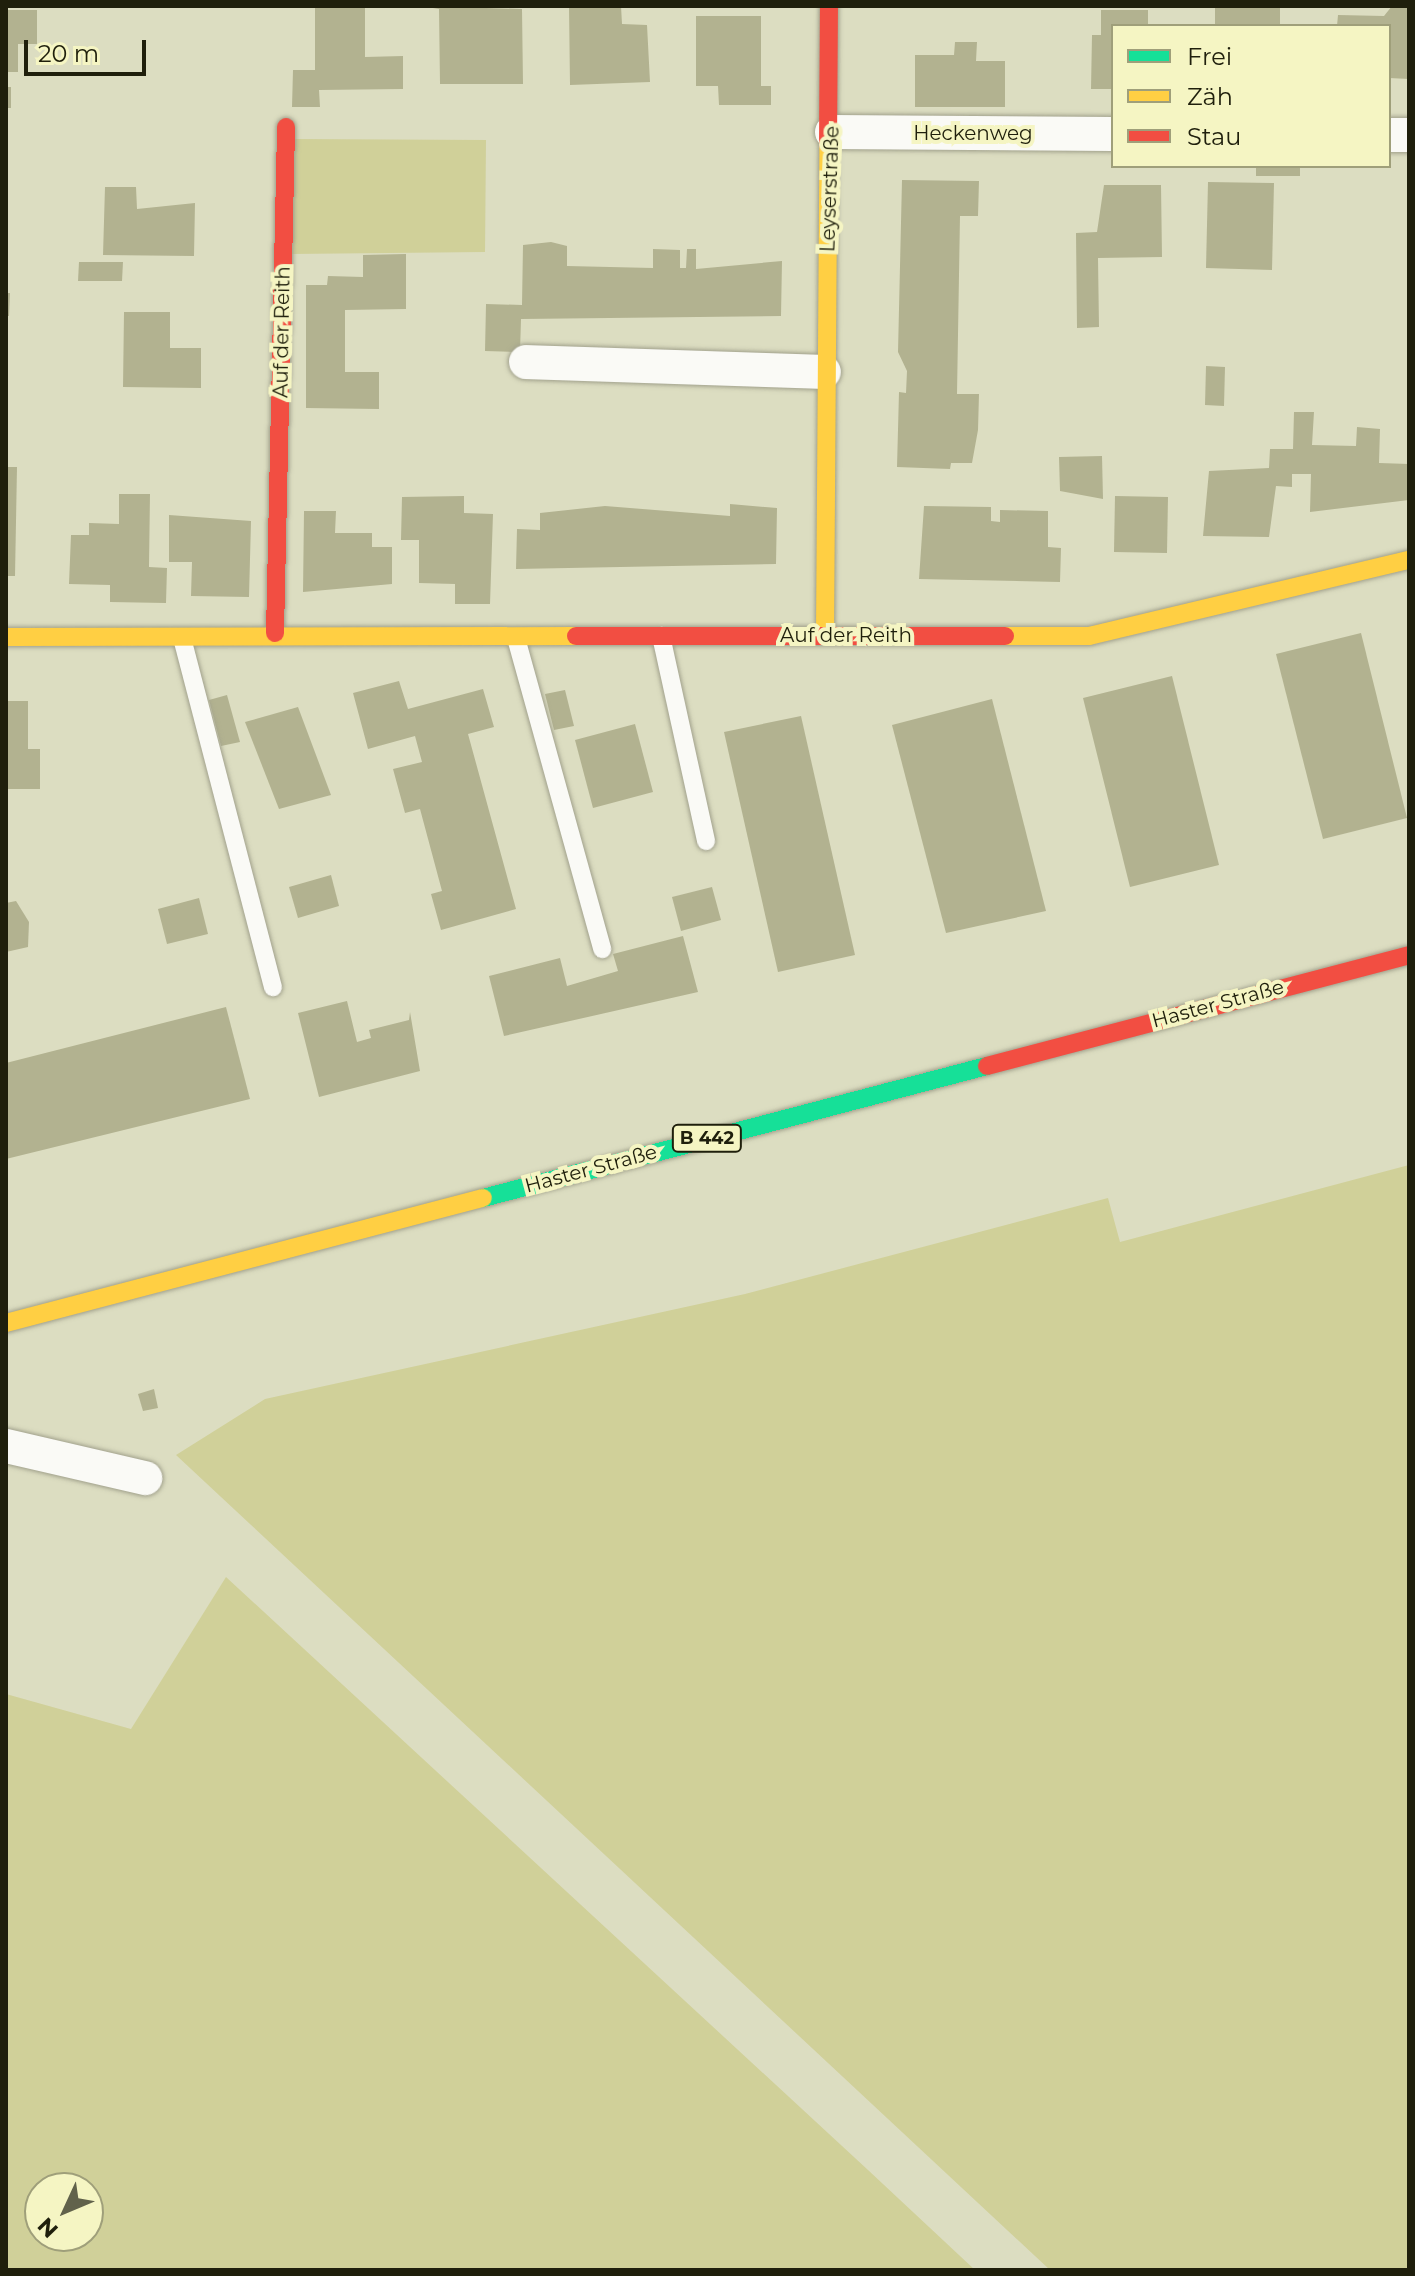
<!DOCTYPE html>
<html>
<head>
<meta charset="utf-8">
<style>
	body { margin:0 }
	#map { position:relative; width:1415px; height:2276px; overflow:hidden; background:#dcddc1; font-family:Montserrat,sans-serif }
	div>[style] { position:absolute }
	.green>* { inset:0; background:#d0d099 }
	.building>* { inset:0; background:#b2b290 }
	.roads { filter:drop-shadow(0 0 2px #a1a18c) drop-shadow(0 0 2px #a1a18c) }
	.lane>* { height:18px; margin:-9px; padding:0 9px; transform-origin:9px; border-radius:9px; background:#fafaf6 }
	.street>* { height:34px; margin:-17px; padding:0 17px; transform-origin:17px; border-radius:17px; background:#fafaf6 }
	.fast>* { height:18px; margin:-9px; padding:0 9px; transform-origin:9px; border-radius:9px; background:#16e098 }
	.slow>* { height:18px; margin:-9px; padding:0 9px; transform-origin:9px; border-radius:9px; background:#ffcf43 }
	.jam>* { height:18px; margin:-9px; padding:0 9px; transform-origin:9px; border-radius:9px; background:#f24e42 }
	span { translate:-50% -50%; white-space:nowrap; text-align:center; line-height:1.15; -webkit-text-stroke:8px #f5f5c3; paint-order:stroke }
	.shield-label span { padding:2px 6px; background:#f5f5c3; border:2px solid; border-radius:6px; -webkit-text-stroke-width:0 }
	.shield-label { font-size:18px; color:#1f1f0c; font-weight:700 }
	.street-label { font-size:20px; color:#1f1f0c }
	.frame { position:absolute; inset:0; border:8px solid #1f1f0c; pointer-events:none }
	.legend { position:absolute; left:1111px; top:24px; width:280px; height:144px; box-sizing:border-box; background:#f5f5c3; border:2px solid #9f9f7a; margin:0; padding:10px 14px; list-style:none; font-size:24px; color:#1f1f0c }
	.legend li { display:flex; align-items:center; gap:16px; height:40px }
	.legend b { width:40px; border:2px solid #9f9f7a }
	.north { position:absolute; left:24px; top:2172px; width:80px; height:80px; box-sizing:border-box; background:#f5f5c3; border:2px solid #9f9f7a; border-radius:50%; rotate:226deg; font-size:22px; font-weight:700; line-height:32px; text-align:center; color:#1f1f0c }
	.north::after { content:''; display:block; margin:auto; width:28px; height:36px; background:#61624b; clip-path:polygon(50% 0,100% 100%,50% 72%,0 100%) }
	.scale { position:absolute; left:24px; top:40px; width:122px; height:36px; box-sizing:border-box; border:4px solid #1f1f0c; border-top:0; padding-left:10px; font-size:24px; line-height:28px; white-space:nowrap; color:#1f1f0c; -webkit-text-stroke:6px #f5f5c3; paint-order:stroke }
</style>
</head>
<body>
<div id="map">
	<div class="green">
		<div style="clip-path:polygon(293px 139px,486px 140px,485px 252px,291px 254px)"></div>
		<div style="clip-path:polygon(1409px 1165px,1409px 2270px,1050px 2270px,176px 1455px,265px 1399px,745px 1294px,1108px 1198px,1120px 1242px)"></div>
		<div style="clip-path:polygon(evenodd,226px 1577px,868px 2170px,975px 2270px,6px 2270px,6px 1694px,131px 1729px,226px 1577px,40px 2188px,88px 2188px,88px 2236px,40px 2236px,40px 2188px)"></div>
	</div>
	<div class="building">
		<div style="clip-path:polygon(315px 6px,365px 6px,365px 57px,403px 56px,403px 89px,319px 90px,320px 107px,292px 107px,293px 70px,315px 70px)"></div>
		<div style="clip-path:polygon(421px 6px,522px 9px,523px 84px,440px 84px,439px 9px)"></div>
		<div style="clip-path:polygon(569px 6px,621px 6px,622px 24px,647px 25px,650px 82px,570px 85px)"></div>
		<div style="clip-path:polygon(1215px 6px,1280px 6px,1280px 26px,1215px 26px)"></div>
		<div style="clip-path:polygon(1392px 6px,1409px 6px,1409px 79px,1389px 78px,1389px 26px,1337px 26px,1338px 15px,1384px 16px)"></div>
		<div style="clip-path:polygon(6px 10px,37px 10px,37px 44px,18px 44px,18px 72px,6px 72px)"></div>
		<div style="clip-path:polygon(1101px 10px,1148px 10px,1148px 26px,1113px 26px,1113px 89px,1091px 89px,1092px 35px,1101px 35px)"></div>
		<div style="clip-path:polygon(696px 16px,761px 16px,761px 86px,771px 86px,771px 105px,719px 105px,718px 86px,696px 86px)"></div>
		<div style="clip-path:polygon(955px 42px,977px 42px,976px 61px,1005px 61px,1005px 107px,915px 107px,915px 55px,954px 55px)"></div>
		<div style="clip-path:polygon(6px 87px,11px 87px,11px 108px,6px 108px)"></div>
		<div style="clip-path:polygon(1256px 166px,1300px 166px,1300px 176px,1256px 176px)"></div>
		<div style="clip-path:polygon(902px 180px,979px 181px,978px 216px,960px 216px,957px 394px,979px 394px,978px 430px,972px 463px,951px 463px,950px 469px,897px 467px,899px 392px,906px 393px,907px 371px,898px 352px)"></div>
		<div style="clip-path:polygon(1208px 182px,1274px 183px,1272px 270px,1206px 268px)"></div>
		<div style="clip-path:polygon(1104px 185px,1161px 185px,1162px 257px,1098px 258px,1099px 327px,1077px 328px,1076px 233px,1097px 232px)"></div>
		<div style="clip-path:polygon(105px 187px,136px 187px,137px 209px,195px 203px,194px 256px,103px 255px)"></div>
		<div style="clip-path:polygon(551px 242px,567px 246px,567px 266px,653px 268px,653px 249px,680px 250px,680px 268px,686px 268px,687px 249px,696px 249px,696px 269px,782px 261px,781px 316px,521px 319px,520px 352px,485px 351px,486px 304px,522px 305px,523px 245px)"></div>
		<div style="clip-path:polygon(406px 254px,406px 309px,345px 310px,345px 372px,379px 372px,379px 409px,306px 408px,306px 285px,327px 285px,328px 276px,363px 277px,363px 255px)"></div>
		<div style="clip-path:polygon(79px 262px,123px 262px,122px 281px,78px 281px)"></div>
		<div style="clip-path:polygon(6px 293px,10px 293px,9px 316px,6px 316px)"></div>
		<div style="clip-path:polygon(124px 312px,170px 312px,170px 348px,201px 348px,201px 388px,123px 387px)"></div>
		<div style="clip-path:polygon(1206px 366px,1225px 367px,1224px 406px,1205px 405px)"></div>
		<div style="clip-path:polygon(1294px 412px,1314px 412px,1312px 445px,1356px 446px,1357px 427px,1380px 429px,1379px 463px,1409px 464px,1409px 500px,1310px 512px,1311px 474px,1292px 474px,1292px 487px,1276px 486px,1269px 537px,1203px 536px,1209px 471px,1269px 468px,1270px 449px,1293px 449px)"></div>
		<div style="clip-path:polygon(1102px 456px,1103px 499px,1060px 491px,1059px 457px)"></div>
		<div style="clip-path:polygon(6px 467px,17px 467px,15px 576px,6px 576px)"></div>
		<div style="clip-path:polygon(119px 494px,150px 494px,149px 567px,167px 568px,166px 603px,110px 602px,110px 585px,69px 584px,71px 535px,89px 535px,89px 523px,119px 524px)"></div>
		<div style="clip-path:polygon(464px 496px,464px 513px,493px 514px,490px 604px,455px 604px,455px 584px,419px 583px,419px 540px,401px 540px,402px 497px)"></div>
		<div style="clip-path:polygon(1115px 496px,1168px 497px,1167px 553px,1114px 552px)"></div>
		<div style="clip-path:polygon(730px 504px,777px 508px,776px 564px,516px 569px,517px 529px,540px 530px,540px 513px,605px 506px,730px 516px)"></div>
		<div style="clip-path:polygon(924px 506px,991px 507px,991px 521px,1000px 522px,1000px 510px,1048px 511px,1048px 547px,1061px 548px,1060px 582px,919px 579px)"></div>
		<div style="clip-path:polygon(304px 511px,336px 511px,335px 533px,372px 533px,372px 547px,392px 547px,392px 584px,303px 592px)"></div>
		<div style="clip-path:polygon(169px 515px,251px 521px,249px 597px,191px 596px,192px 562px,169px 562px)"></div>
		<div style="clip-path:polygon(1361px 633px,1407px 818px,1323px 839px,1276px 654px)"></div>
		<div style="clip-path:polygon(1172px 676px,1219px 865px,1130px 887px,1083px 698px)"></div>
		<div style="clip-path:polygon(399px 681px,408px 709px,483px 689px,494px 727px,468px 734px,516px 909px,441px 930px,431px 894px,442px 891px,420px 809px,405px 813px,393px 769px,422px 762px,415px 736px,368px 749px,353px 693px)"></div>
		<div style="clip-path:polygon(565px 690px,574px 726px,554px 730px,545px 694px)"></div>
		<div style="clip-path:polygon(227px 695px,240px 742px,221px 746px,209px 700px)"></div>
		<div style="clip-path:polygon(992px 699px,1046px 911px,946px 933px,892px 725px)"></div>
		<div style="clip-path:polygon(6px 701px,28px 701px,28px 749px,40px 749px,40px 789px,6px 789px)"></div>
		<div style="clip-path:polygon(298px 707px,331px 795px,279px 809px,245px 722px)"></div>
		<div style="clip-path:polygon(801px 716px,855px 955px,778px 972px,724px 732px)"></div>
		<div style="clip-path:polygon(635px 724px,653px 792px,593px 808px,575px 740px)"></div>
		<div style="clip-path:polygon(331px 875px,339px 906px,298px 918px,289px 887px)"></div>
		<div style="clip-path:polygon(712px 887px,721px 920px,681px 931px,672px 897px)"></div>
		<div style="clip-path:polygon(199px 898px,208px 934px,167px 944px,158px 909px)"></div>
		<div style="clip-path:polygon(16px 901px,29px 922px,28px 947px,6px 952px,6px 903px)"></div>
		<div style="clip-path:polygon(683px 936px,698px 992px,504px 1036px,489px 976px,560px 958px,567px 986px,618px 971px,613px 954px)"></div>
		<div style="clip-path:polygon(347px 1001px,357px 1042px,371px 1038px,369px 1030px,409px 1020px,410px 1012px,420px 1071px,319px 1097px,298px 1013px)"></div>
		<div style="clip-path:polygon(226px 1007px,250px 1099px,6px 1159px,6px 1063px)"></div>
		<div style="clip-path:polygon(154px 1389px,158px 1408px,143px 1411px,138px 1394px)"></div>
	</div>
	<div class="roads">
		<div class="lane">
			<div style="left:661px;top:636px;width:210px;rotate:77.6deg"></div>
			<div style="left:182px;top:638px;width:361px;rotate:75.4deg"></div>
			<div style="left:516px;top:638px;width:323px;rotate:74.5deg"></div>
		</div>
		<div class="street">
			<div style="left:832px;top:132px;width:281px;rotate:0.4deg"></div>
			<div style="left:1389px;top:135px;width:20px"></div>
			<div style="left:526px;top:362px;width:298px;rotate:1.9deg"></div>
			<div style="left:6px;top:1446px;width:143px;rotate:13deg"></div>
		</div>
		<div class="fast">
			<div style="left:483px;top:1198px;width:521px;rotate:-14.68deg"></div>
		</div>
		<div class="slow">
			<div style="left:825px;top:635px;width:491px;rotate:-89.6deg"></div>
			<div style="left:1005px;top:636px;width:84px"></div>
			<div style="left:1089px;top:636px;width:329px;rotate:-13.4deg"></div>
			<div style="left:6px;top:637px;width:570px;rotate:-0.1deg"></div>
			<div style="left:6px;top:1323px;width:493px;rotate:-14.7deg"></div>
		</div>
		<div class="jam">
			<div style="left:828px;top:144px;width:138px;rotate:-89.6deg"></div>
			<div style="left:275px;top:633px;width:506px;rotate:-88.75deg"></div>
			<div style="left:576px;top:636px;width:429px"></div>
			<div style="left:987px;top:1066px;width:436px;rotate:-14.7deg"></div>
		</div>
	</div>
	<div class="shield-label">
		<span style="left:707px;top:1138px">B 442</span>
	</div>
	<div class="street-label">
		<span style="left:973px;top:133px">Heckenweg</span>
		<span style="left:830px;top:189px;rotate:-88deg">Leyserstraße</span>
		<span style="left:282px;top:332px;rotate:-89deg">Auf der Reith</span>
		<span style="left:846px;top:635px">Auf der Reith</span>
		<span style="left:1218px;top:1004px;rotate:-15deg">Haster Straße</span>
		<span style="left:591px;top:1169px;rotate:-15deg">Haster Straße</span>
	</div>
	<div class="frame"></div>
	<ul class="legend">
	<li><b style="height:10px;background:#16e098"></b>Frei</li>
	<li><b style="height:10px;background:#ffcf43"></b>Zäh</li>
	<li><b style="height:10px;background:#f24e42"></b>Stau</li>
	</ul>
	<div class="north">N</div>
	<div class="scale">20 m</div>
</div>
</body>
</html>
